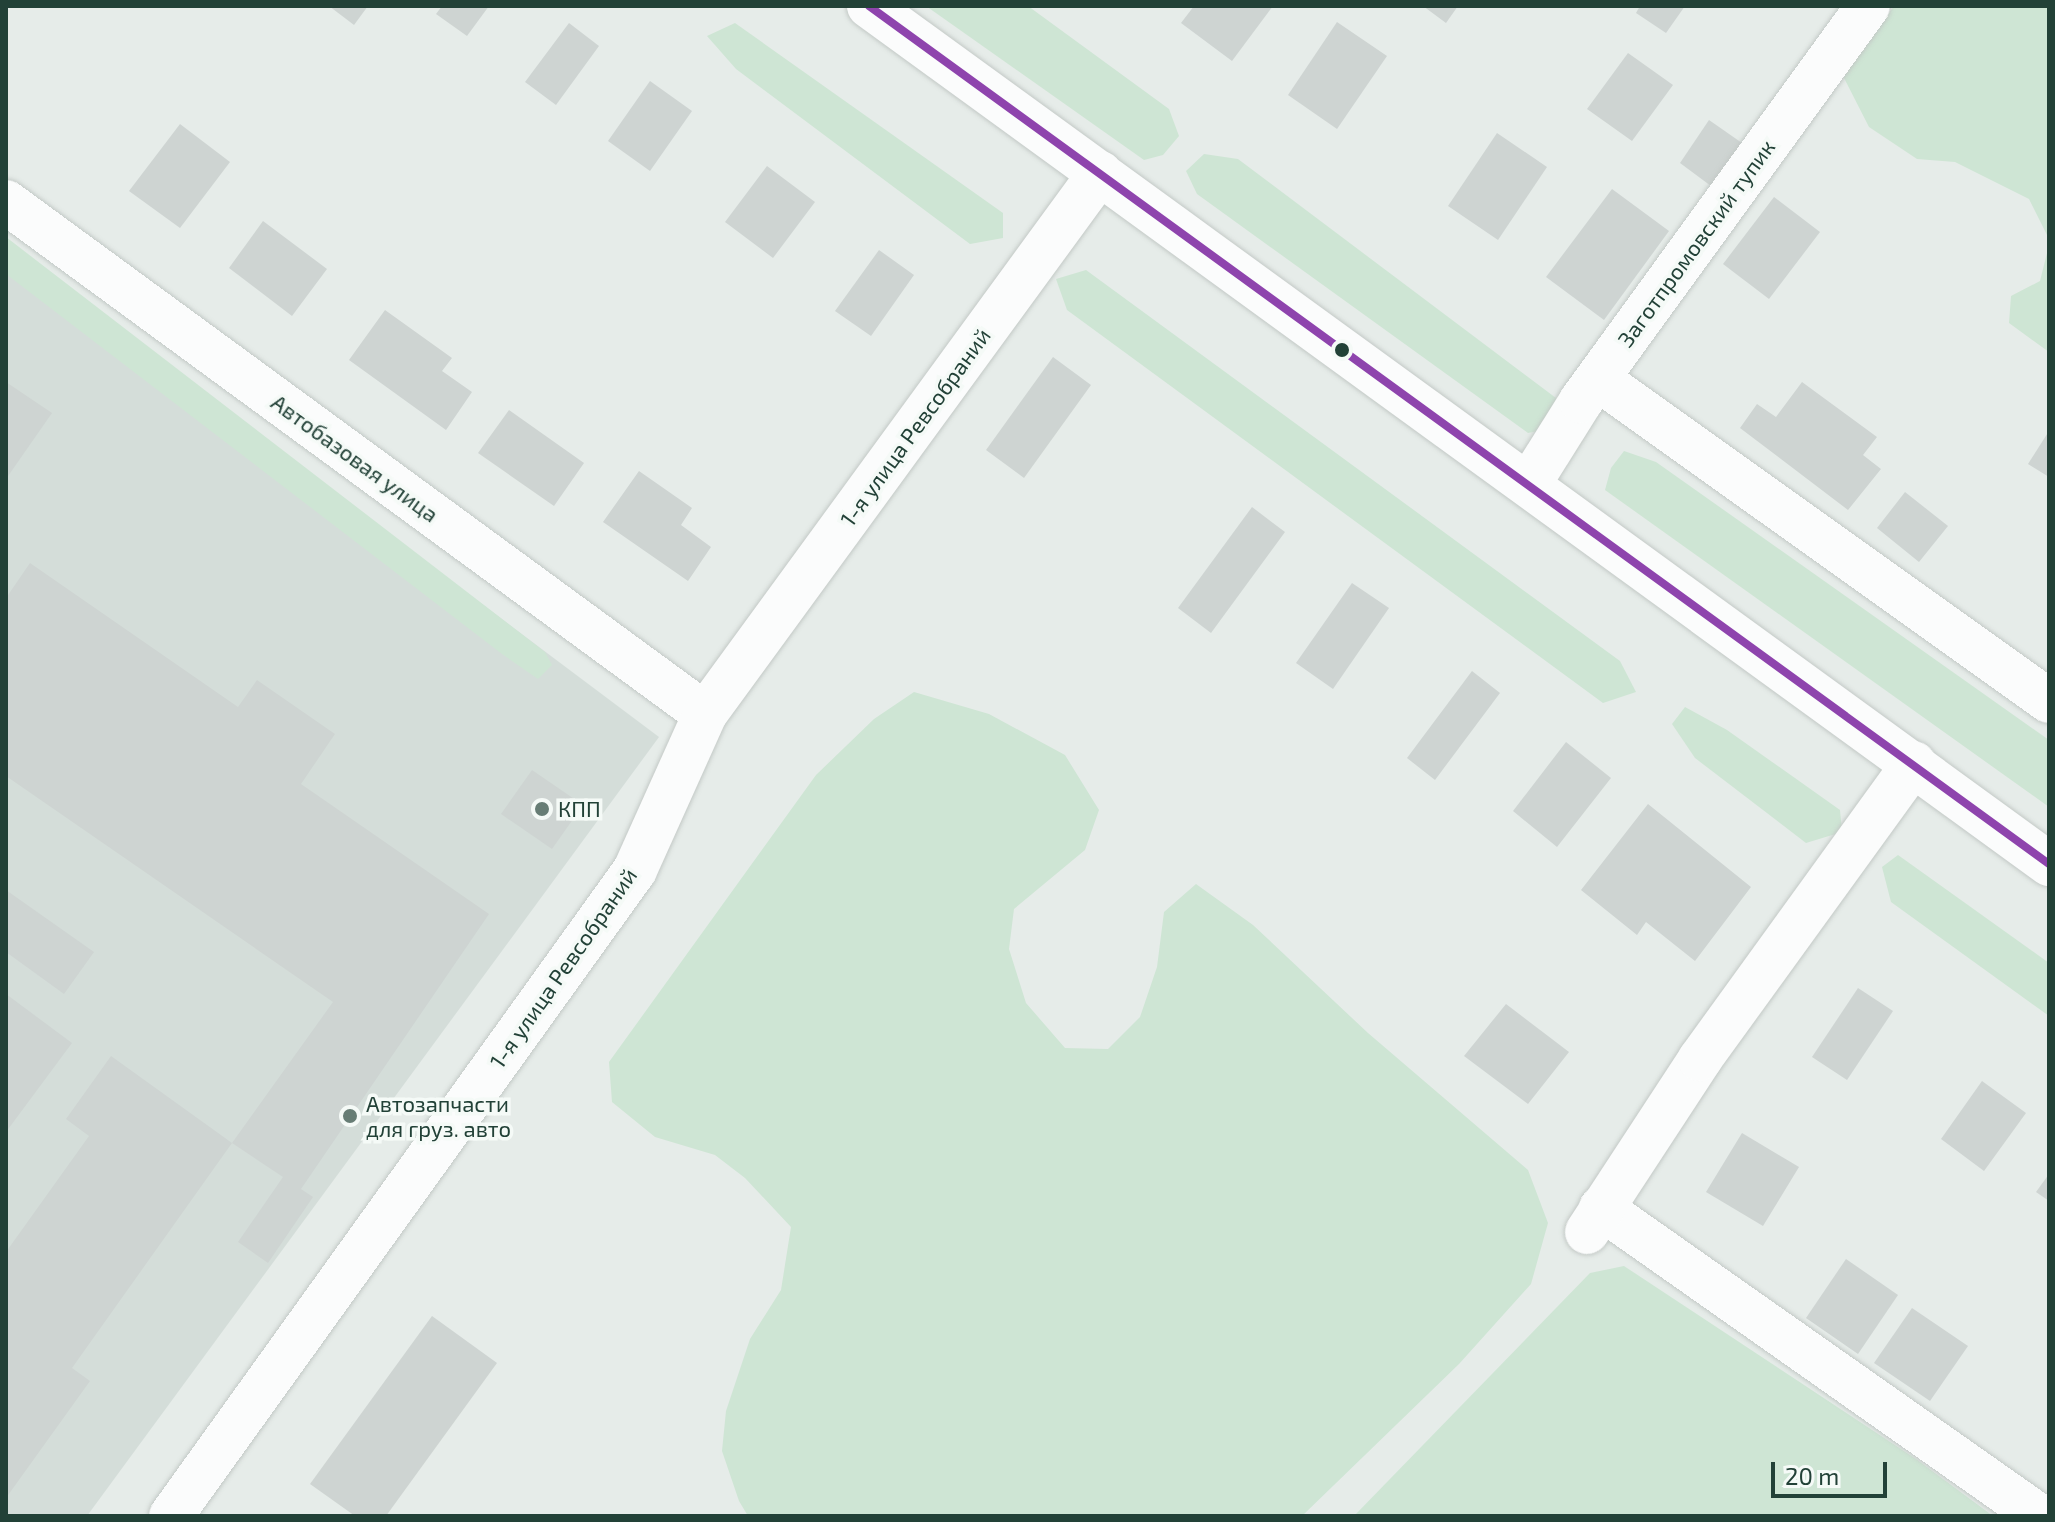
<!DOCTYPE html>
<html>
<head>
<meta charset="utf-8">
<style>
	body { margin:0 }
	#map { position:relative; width:2055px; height:1522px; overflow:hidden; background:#e6ece9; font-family:"Exo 2",sans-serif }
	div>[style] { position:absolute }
	.built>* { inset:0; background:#d4ddd9 }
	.green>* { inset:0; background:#cee5d4 }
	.building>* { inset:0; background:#ced4d2 }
	.roads { filter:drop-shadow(0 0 2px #c3c9c6) drop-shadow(0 0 2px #c3c9c6) }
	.street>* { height:44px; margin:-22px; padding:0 22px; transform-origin:22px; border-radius:22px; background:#fbfcfc }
	.secondary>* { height:44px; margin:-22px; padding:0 22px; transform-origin:22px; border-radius:22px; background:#fbfcfc }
	.bus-1>* { height:8px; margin:-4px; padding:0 4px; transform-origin:4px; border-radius:4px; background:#8e44ad }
	.dots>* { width:22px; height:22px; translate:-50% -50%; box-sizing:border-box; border:4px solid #f5faf7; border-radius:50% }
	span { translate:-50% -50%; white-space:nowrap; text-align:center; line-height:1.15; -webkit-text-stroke:7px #f5faf7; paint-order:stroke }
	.street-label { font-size:22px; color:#224137 }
	.poi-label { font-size:22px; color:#224137 }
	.left { translate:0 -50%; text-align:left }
	.frame { position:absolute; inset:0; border:8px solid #224137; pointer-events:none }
	.scale { position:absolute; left:1771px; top:1462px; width:116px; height:36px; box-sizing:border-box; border:4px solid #224137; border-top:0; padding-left:10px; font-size:24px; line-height:28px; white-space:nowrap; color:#224137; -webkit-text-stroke:6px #f5faf7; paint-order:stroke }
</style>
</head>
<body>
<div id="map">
	<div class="built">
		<div style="clip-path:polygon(6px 247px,659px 737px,87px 1516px,6px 1516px)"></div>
	</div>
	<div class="green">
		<div style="clip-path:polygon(926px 6px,1028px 6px,1169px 109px,1179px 136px,1163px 155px,1144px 160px)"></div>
		<div style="clip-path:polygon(1894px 6px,2049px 6px,2049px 239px,2029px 199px,1955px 162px,1917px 159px,1869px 127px,1843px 76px)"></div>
		<div style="clip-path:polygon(735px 23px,1003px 213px,1003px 238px,970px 244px,736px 69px,707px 36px)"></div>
		<div style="clip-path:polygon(1204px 154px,1238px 159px,1556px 398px,1548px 429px,1528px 433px,1197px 194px,1186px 171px)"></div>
		<div style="clip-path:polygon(6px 237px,545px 652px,552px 665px,538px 679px,502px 654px,6px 274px)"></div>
		<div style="clip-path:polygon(2049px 245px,2049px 352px,2009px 323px,2011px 296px,2040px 281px)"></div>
		<div style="clip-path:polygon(1086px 270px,1620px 661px,1636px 692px,1603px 703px,1067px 310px,1056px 279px)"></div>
		<div style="clip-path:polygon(1624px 451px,1656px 462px,2049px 740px,2049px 807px,1605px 490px,1611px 468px)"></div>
		<div style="clip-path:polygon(914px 692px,989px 714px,1065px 755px,1099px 810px,1085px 850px,1014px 909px,1009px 949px,1026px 1003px,1065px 1048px,1108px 1049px,1140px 1017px,1157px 967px,1164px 912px,1196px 884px,1253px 925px,1368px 1033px,1528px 1170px,1548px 1223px,1531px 1284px,1459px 1364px,1302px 1516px,748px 1516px,739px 1501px,722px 1451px,726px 1411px,750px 1339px,781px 1290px,791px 1227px,745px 1178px,715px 1155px,655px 1137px,612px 1102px,609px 1062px,816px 775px,874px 719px)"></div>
		<div style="clip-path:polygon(1685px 707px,1727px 730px,1840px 810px,1842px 832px,1806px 843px,1695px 758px,1672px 724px)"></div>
		<div style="clip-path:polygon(1898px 855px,2049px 963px,2049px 1016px,1891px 902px,1882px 867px)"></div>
		<div style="clip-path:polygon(1624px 1266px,1916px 1459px,1993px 1516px,1354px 1516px,1590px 1273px)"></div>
	</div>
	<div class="building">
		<div style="clip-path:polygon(329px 6px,368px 6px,354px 25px)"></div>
		<div style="clip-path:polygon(442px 6px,489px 6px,467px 36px,436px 14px)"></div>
		<div style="clip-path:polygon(1194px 6px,1273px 6px,1232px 61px,1181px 23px)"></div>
		<div style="clip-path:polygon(1423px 6px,1458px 6px,1446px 23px)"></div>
		<div style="clip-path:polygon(1640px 6px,1685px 6px,1666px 33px,1636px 13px)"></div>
		<div style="clip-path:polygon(1337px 22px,1387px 56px,1337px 129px,1288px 95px)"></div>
		<div style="clip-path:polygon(569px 23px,599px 46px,556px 105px,525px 82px)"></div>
		<div style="clip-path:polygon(1628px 53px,1673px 85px,1632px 141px,1587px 109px)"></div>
		<div style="clip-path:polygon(650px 81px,692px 111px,650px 171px,608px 141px)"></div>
		<div style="clip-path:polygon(1709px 120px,1742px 143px,1711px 186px,1680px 163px)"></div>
		<div style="clip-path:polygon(180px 124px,230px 162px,180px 228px,129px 191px)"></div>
		<div style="clip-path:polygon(1497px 133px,1547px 167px,1498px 240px,1448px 206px)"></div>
		<div style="clip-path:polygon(767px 166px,815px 202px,773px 258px,725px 222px)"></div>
		<div style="clip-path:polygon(1612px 189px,1669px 231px,1604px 320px,1546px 277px)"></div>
		<div style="clip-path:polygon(1774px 197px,1820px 232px,1769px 299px,1723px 264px)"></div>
		<div style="clip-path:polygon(263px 221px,327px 269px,292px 316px,229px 268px)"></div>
		<div style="clip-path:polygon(879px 250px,914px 275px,871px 336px,835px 311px)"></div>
		<div style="clip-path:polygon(385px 310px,452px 358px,442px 371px,472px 392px,446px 430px,349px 360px)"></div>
		<div style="clip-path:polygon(1053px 357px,1091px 385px,1024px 478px,986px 450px)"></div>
		<div style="clip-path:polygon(6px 382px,52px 413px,6px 479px)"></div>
		<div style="clip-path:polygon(1802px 382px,1877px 437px,1863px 455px,1881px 469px,1848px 510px,1740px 428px,1757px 404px,1776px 417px)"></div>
		<div style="clip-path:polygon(509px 410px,584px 463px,554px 506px,478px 453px)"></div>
		<div style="clip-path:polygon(2049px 431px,2049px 477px,2028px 464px)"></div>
		<div style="clip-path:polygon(639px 471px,692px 508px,681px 525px,711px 547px,688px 581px,603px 522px)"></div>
		<div style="clip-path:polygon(1905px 492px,1948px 526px,1919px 562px,1877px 528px)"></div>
		<div style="clip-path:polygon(1252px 507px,1285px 532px,1211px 633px,1178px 608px)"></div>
		<div style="clip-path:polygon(30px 563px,238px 707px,257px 680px,335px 734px,301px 784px,489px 914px,301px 1189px,313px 1197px,268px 1263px,238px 1242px,283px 1177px,232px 1143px,333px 1002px,6px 776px,6px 598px)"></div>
		<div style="clip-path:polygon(1352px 583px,1389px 608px,1333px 689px,1296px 663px)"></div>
		<div style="clip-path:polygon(1472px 671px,1500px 693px,1435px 780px,1407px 758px)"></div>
		<div style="clip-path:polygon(1566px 742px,1611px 778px,1557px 847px,1513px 811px)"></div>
		<div style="clip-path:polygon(532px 770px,583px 805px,552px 849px,501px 814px)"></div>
		<div style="clip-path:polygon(1648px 804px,1751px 887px,1695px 961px,1646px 922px,1637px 935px,1581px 890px)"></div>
		<div style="clip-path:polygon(6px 890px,94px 952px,64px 994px,6px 952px)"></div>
		<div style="clip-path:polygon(1858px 988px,1893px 1011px,1847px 1080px,1812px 1057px)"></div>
		<div style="clip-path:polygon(6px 994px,72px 1043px,6px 1132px)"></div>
		<div style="clip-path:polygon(1506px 1004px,1569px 1052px,1528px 1104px,1464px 1056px)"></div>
		<div style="clip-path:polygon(111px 1056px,232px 1143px,72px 1368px,90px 1381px,6px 1498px,6px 1252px,89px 1136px,66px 1119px)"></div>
		<div style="clip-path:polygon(1982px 1081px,2026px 1113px,1984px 1171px,1941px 1139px)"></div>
		<div style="clip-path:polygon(1742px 1133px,1799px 1167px,1763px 1226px,1706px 1192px)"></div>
		<div style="clip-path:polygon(2049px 1174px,2049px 1201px,2036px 1192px)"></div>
		<div style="clip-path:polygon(1846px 1259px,1898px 1295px,1858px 1354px,1806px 1318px)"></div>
		<div style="clip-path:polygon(1912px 1308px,1968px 1346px,1930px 1401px,1874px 1363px)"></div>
		<div style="clip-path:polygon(432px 1316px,497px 1363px,386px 1516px,355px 1516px,310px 1484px)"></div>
	</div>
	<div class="roads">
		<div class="street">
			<div style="left:6px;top:202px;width:866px;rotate:36.22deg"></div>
			<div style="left:1598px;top:379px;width:554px;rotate:35.53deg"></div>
			<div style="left:1529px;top:484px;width:98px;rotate:-57.9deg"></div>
			<div style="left:1581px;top:401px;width:488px;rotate:-54deg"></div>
			<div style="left:1601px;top:1208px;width:535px;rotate:35.11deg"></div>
			<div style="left:1587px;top:1232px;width:207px;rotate:-56.8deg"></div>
			<div style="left:1700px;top:1059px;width:365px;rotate:-54.1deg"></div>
			<div style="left:171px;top:1516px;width:795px;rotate:-54.31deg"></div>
			<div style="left:635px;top:870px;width:171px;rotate:-65.8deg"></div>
			<div style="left:705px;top:714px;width:670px;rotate:-53.87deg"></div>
		</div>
		<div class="secondary">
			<div style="left:869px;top:6px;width:1459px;rotate:36.02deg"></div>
		</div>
	</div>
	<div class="bus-1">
		<div style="left:869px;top:6px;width:1459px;rotate:36.02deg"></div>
	</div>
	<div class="dots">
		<div style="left:1342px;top:350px;background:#224137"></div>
		<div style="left:542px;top:809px;background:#677d75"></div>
		<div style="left:350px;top:1116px;background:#677d75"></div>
	</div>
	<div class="street-label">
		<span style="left:1696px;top:243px;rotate:-54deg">Заготпромовский тупик</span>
		<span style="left:915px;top:427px;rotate:-54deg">1-я улица Ревсобраний</span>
		<span style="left:355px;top:458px;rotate:36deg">Автобазовая улица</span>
		<span style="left:563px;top:968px;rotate:-55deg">1-я улица Ревсобраний</span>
	</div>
	<div class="poi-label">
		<span class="left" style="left:558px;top:809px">КПП</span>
		<span class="left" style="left:366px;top:1116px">Автозапчасти<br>для груз. авто</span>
	</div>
	<div class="frame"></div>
	<div class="scale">20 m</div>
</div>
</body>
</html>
